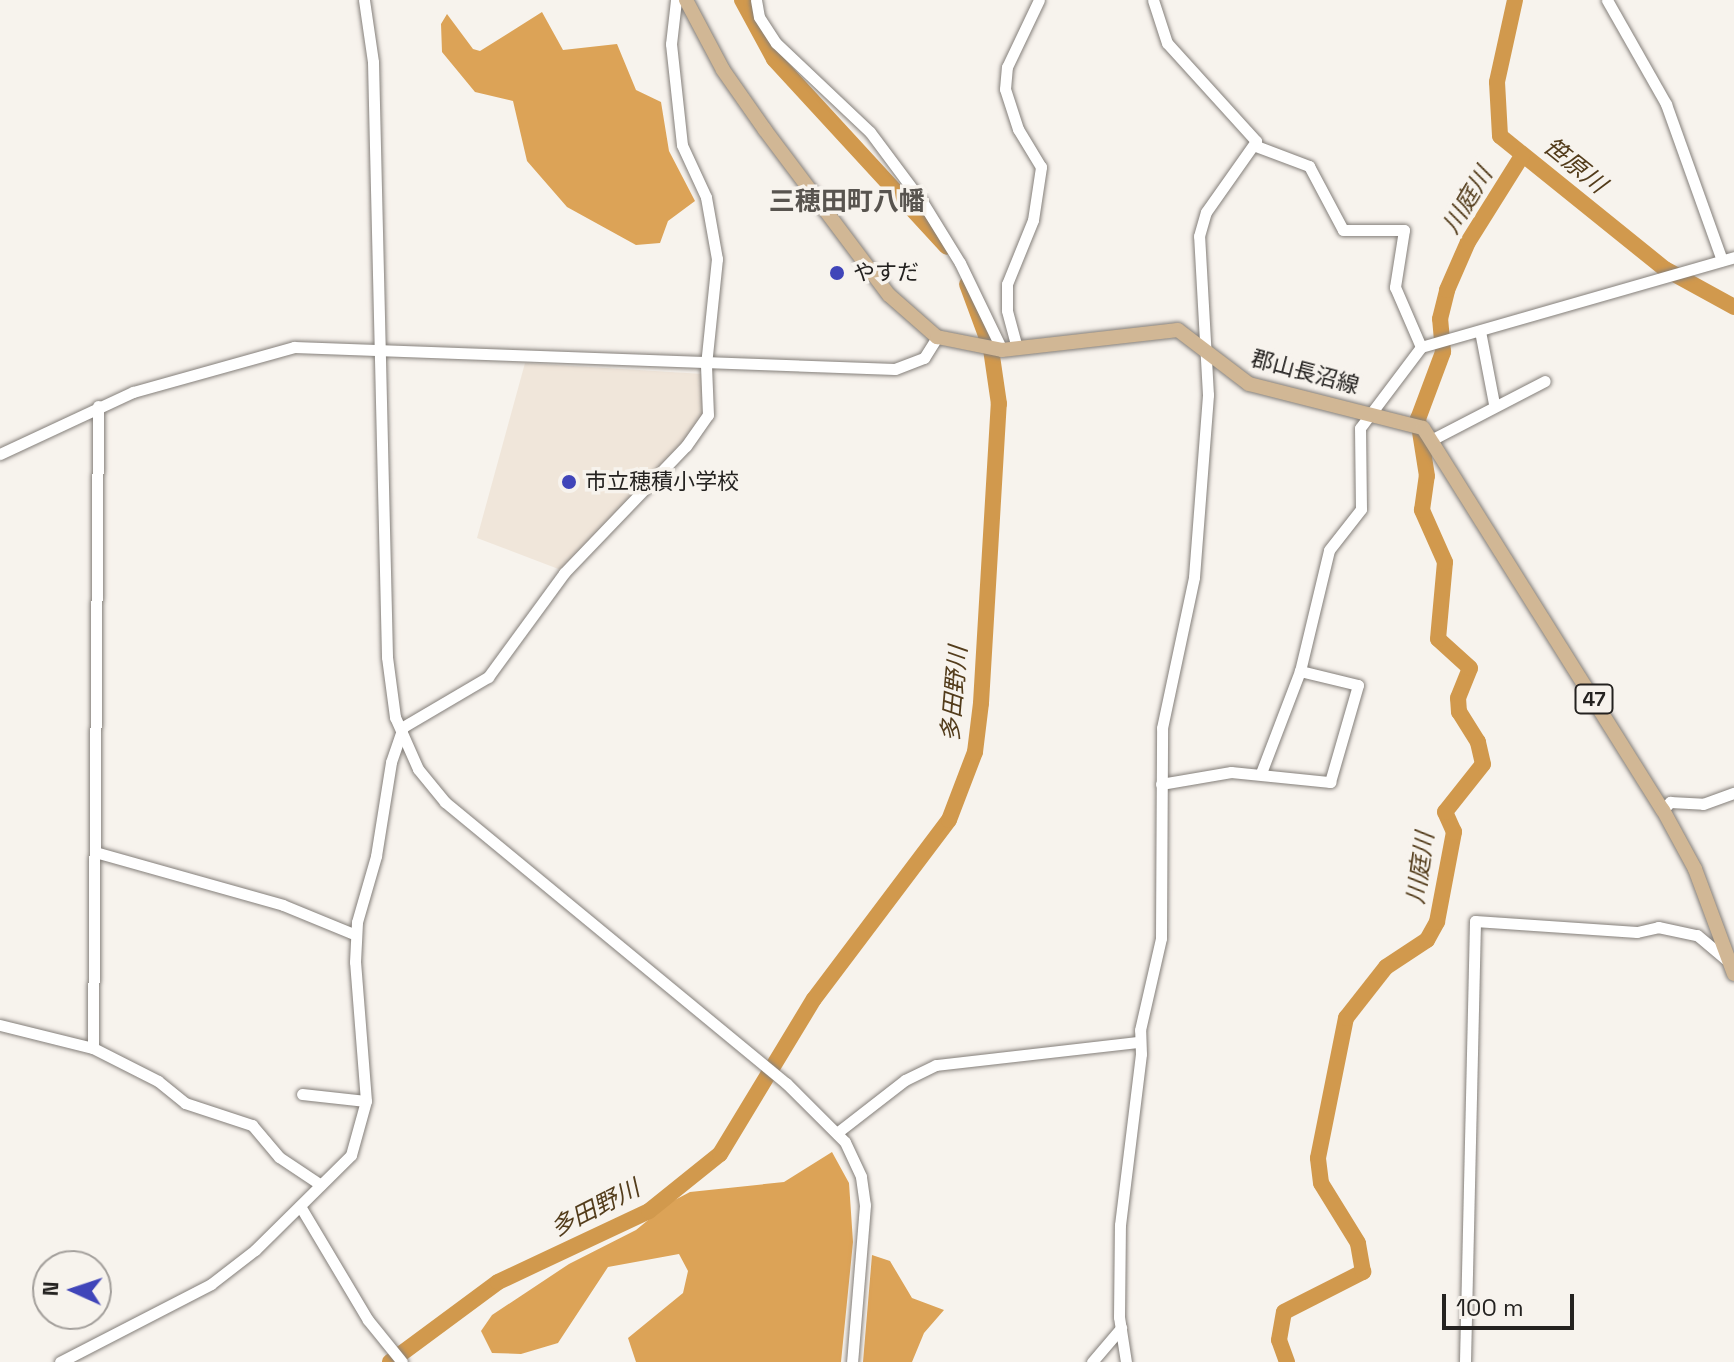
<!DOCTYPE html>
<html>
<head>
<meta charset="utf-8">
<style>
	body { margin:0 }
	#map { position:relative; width:1734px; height:1362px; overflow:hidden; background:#f7f3ed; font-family:"Space Grotesk","Noto Sans JP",sans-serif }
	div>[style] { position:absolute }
	.built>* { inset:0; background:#f0e6da }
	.forest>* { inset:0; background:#dca357 }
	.river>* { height:16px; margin:-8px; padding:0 8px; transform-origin:8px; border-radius:8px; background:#d1994d }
	.roads { filter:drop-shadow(0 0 2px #847f7a) drop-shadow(0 0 2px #847f7a) }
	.minor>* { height:11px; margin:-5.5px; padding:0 5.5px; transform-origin:5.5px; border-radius:5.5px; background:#fff }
	.major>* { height:14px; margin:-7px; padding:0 7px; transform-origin:7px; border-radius:7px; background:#d1b795 }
	.dots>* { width:22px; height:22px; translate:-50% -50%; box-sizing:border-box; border:4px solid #f7f3ed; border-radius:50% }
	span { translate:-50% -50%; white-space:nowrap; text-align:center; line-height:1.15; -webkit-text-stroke:7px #f7f3ed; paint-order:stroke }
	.shield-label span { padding:2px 6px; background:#f7f3ed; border:2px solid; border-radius:6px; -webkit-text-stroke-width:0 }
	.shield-label { font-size:20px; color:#242220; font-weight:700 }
	.poi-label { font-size:22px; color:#242220 }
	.left { translate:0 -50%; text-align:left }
	.street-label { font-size:22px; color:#242220 }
	.water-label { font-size:24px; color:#533c1b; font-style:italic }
	.quarter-label { font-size:26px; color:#58544f; font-weight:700 }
	.north { position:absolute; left:32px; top:1250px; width:80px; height:80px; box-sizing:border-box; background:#f7f3ed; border:2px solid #a39f9b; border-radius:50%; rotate:273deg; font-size:22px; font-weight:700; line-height:32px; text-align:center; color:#242220 }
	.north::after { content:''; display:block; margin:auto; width:28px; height:36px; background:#4045b9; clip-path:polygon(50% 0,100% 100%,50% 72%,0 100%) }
	.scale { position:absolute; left:1442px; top:1294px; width:132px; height:36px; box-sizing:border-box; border:4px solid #242220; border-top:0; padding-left:10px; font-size:24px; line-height:28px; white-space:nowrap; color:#242220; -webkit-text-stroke:6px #f7f3ed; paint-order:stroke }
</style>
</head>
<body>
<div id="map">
	<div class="built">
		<div style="clip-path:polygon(525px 363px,703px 374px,706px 405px,698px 426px,561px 570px,477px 538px)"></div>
	</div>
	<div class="forest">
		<div style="clip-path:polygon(542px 12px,563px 50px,617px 44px,636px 90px,661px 102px,669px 151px,695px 201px,668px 221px,660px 243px,636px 245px,567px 207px,527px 161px,513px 101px,475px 92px,442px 52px,441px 24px,447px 14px,473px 49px,480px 51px)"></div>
		<div style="clip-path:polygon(832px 1152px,849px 1183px,853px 1242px,841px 1362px,636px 1362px,628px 1338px,683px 1293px,688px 1271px,679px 1254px,608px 1267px,558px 1343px,521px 1354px,492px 1353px,481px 1331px,492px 1315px,569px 1264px,636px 1230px,669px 1203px,690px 1192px,784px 1182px)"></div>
		<div style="clip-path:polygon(872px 1255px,890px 1261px,912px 1298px,944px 1310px,924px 1333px,912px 1362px,863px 1362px)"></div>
	</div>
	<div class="river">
		<div style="left:742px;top:0;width:67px;rotate:61.5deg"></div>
		<div style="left:774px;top:59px;width:255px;rotate:47.4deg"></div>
		<div style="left:1515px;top:0;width:84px;rotate:102.4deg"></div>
		<div style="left:1497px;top:82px;width:54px;rotate:86.8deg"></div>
		<div style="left:1500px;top:136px;width:212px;rotate:38.9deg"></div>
		<div style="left:1665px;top:269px;width:79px;rotate:28.8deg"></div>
		<div style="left:390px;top:1362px;width:134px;rotate:-36.5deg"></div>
		<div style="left:498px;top:1282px;width:167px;rotate:-25.2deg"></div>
		<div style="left:649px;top:1211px;width:91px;rotate:-38.8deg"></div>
		<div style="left:720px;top:1154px;width:181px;rotate:-58.8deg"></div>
		<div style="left:814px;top:999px;width:224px;rotate:-53deg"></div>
		<div style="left:949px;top:820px;width:73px;rotate:-69.1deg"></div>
		<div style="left:975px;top:752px;width:49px;rotate:-83deg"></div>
		<div style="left:981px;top:703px;width:300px;rotate:-86.6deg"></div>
		<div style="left:999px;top:404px;width:56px;rotate:-98.3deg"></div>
		<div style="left:991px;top:349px;width:69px;rotate:-110.3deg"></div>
		<div style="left:1287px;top:1362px;width:23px;rotate:-110deg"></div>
		<div style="left:1279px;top:1340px;width:28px;rotate:-80deg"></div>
		<div style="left:1284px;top:1312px;width:89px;rotate:-26.9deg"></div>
		<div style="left:1363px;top:1272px;width:29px;rotate:-100deg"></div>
		<div style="left:1358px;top:1243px;width:70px;rotate:-121.7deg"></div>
		<div style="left:1321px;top:1183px;width:25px;rotate:-97deg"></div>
		<div style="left:1318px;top:1158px;width:143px;rotate:-78.7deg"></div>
		<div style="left:1346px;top:1018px;width:65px;rotate:-51.9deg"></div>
		<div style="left:1386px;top:967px;width:49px;rotate:-33.4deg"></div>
		<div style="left:1427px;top:940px;width:21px;rotate:-61deg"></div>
		<div style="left:1437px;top:922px;width:92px;rotate:-79.3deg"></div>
		<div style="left:1454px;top:832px;width:22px;rotate:-114deg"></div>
		<div style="left:1445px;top:812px;width:61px;rotate:-51.6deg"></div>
		<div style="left:1483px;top:764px;width:23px;rotate:-103deg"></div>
		<div style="left:1478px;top:742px;width:36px;rotate:-122deg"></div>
		<div style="left:1459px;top:712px;width:14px;rotate:-94deg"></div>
		<div style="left:1458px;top:698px;width:32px;rotate:-68deg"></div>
		<div style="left:1470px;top:668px;width:43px;rotate:-137.8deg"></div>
		<div style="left:1438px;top:639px;width:77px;rotate:-84.8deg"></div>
		<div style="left:1445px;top:562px;width:57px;rotate:-113.9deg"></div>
		<div style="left:1422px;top:510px;width:34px;rotate:-82deg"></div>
		<div style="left:1427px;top:476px;width:58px;rotate:-99deg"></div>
		<div style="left:1418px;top:419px;width:72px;rotate:-69.5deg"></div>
		<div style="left:1443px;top:352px;width:33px;rotate:-95deg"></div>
		<div style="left:1440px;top:319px;width:30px;rotate:-76deg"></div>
		<div style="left:1447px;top:290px;width:52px;rotate:-66.4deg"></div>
		<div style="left:1468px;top:242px;width:102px;rotate:-57.9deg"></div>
	</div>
	<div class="roads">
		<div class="minor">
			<div style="left:364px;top:0;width:63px;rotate:81.7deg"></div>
			<div style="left:373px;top:62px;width:595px;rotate:88.65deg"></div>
			<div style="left:387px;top:657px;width:61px;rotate:82.4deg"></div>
			<div style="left:395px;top:717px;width:57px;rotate:66.1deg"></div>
			<div style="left:418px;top:769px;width:43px;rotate:50.7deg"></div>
			<div style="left:445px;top:802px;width:442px;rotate:39.5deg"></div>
			<div style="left:786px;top:1083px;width:83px;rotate:45deg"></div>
			<div style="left:845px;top:1142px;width:38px;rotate:65deg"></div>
			<div style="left:861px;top:1177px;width:28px;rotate:82deg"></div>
			<div style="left:865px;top:1205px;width:158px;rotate:94.7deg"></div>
			<div style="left:756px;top:0;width:17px;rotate:80deg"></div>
			<div style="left:759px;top:17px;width:31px;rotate:57deg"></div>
			<div style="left:776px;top:43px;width:129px;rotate:43.4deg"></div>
			<div style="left:870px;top:132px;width:89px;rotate:53.3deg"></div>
			<div style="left:923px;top:203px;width:70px;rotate:58.3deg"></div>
			<div style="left:960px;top:263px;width:97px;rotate:64.2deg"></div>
			<div style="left:1607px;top:0;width:120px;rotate:60.4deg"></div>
			<div style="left:1666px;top:104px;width:166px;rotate:70.3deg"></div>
			<div style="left:1256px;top:146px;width:57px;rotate:20.7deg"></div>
			<div style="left:1309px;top:166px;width:72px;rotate:62deg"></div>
			<div style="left:1343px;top:230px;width:61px"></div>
			<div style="left:1404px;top:230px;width:58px;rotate:99deg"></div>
			<div style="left:1395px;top:287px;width:65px;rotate:66.6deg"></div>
			<div style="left:1480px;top:331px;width:74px;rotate:79.1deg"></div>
			<div style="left:1017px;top:348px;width:39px;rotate:-105deg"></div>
			<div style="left:1007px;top:310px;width:26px;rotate:-90deg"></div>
			<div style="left:1007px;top:284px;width:69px;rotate:-67.9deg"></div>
			<div style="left:1033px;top:220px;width:54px;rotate:-81.4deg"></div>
			<div style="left:1041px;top:167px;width:44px;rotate:-121.2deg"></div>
			<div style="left:1018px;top:129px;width:42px;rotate:-108deg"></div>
			<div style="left:1005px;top:89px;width:22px;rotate:-85deg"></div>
			<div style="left:1007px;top:67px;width:74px;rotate:-64.5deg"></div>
			<div style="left:1431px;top:440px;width:128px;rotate:-27.4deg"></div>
			<div style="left:0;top:454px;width:147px;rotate:-25deg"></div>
			<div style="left:133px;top:392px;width:167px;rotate:-15.6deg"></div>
			<div style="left:294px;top:347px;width:601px;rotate:2.1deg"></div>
			<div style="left:895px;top:369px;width:31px;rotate:-21deg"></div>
			<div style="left:924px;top:358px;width:25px;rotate:-58deg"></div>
			<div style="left:1261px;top:773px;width:109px;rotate:-69.1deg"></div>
			<div style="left:1300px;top:671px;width:124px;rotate:-76.5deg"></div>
			<div style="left:1329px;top:550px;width:52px;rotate:-52deg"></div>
			<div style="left:1361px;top:509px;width:81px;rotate:-90.7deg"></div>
			<div style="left:1360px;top:428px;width:101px;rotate:-53deg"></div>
			<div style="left:1421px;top:347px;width:326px;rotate:-16deg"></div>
			<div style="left:1161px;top:784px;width:71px;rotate:-9.7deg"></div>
			<div style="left:1231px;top:772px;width:100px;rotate:5.8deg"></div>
			<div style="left:1330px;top:782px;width:101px;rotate:-73.9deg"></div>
			<div style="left:1358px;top:685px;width:60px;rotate:-166.4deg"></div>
			<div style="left:1663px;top:810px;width:11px;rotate:-49deg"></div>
			<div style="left:1670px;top:802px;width:33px;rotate:3deg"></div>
			<div style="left:1703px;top:804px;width:33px;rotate:-20deg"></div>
			<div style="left:95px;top:852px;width:195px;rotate:15.7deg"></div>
			<div style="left:283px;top:905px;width:79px;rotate:22.3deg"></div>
			<div style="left:0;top:1025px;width:96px;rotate:13.9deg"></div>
			<div style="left:93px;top:1048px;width:73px;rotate:26.9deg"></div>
			<div style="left:158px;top:1081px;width:35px;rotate:39deg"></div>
			<div style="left:185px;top:1103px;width:71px;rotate:18.2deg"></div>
			<div style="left:252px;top:1125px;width:42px;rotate:49.8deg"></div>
			<div style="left:279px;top:1157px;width:50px;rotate:33.7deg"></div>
			<div style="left:93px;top:1048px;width:642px;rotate:-89.55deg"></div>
			<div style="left:302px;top:1094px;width:64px;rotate:6.2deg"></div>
			<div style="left:838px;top:1132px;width:85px;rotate:-37.8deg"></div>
			<div style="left:905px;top:1080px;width:34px;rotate:-26deg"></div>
			<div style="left:936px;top:1065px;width:204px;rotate:-6.5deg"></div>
			<div style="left:300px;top:1206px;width:133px;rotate:59.2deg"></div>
			<div style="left:368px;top:1320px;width:54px;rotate:51deg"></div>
			<div style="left:60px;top:1362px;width:170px;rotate:-27.3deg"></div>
			<div style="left:211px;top:1284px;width:56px;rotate:-37.7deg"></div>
			<div style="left:255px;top:1250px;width:135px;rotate:-44.7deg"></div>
			<div style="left:351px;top:1155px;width:56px;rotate:-74.5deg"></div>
			<div style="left:366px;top:1101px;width:139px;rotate:-94.5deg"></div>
			<div style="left:355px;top:962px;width:40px;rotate:-87.1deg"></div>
			<div style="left:357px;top:922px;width:69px;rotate:-73.9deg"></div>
			<div style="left:376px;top:856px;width:95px;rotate:-80.9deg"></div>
			<div style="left:391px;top:762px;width:37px;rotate:-71deg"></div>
			<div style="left:403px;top:727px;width:99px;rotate:-30.5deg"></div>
			<div style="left:488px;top:677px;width:129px;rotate:-53.8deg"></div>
			<div style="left:564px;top:573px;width:176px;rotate:-46.2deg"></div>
			<div style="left:686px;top:446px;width:38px;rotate:-55deg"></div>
			<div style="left:708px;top:415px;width:50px;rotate:-92.3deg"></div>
			<div style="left:706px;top:365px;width:107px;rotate:-84.1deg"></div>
			<div style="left:717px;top:259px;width:63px;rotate:-100.1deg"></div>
			<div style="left:706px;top:197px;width:57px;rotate:-114.8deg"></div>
			<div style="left:682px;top:145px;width:102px;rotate:-96.2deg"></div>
			<div style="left:671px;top:44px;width:44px;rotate:-83.5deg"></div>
			<div style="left:1092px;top:1362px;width:45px;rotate:-49.5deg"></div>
			<div style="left:1126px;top:1362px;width:46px;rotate:-98.8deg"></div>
			<div style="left:1119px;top:1317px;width:92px;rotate:-89.4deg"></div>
			<div style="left:1120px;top:1225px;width:172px;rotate:-83deg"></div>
			<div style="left:1141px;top:1054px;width:24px;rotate:-92deg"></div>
			<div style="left:1140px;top:1030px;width:94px;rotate:-77.1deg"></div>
			<div style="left:1161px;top:938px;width:210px;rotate:-89.7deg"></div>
			<div style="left:1162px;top:728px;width:154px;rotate:-78deg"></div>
			<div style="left:1194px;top:577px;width:183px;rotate:-85.6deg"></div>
			<div style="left:1208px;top:395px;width:159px;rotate:-93.2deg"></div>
			<div style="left:1199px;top:236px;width:25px;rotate:-74deg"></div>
			<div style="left:1206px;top:212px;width:87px;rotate:-54.8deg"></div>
			<div style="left:1256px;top:141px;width:132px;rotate:-132.2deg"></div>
			<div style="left:1167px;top:43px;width:45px;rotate:-108deg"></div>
			<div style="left:1465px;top:1362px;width:441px;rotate:-88.7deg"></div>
			<div style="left:1475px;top:921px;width:162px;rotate:3.9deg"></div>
			<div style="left:1637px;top:932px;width:22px;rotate:-13deg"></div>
			<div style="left:1658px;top:927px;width:40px;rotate:12deg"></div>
			<div style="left:1697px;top:935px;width:38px;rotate:40deg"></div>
		</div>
		<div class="major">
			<div style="left:686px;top:0;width:79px;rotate:62.1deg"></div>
			<div style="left:723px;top:70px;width:73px;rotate:55deg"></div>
			<div style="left:765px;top:130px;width:206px;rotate:53.1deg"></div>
			<div style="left:889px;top:295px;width:64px;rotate:41.2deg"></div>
			<div style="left:937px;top:337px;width:66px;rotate:11.3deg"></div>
			<div style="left:1002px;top:350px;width:177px;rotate:-6.5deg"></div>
			<div style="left:1178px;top:330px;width:89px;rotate:37.3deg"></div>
			<div style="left:1249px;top:384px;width:179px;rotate:14.2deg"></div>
			<div style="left:1423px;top:428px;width:451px;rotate:57.9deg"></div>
			<div style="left:1663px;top:810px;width:67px;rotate:61.5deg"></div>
			<div style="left:1695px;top:869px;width:112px;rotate:69.6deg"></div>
		</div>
	</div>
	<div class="dots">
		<div style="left:837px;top:273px;background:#4045b9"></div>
		<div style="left:569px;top:482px;background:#4045b9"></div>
	</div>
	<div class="shield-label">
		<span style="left:1594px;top:699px">47</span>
	</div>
	<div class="poi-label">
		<span class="left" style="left:853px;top:273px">やすだ</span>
		<span class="left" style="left:585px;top:482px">市立穂積小学校</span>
	</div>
	<div class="street-label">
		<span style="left:1305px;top:372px;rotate:15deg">郡山長沼線</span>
	</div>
	<div class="water-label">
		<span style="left:1575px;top:165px;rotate:39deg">笹原川</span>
		<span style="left:1467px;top:200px;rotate:-59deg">川庭川</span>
		<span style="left:954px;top:694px;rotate:-85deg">多田野川</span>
		<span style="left:1420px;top:868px;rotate:-82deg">川庭川</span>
		<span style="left:595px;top:1208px;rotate:-27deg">多田野川</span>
	</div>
	<div class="quarter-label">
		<span style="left:847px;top:202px">三穂田町八幡</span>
	</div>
	<div class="north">N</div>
	<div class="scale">100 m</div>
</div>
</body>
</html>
